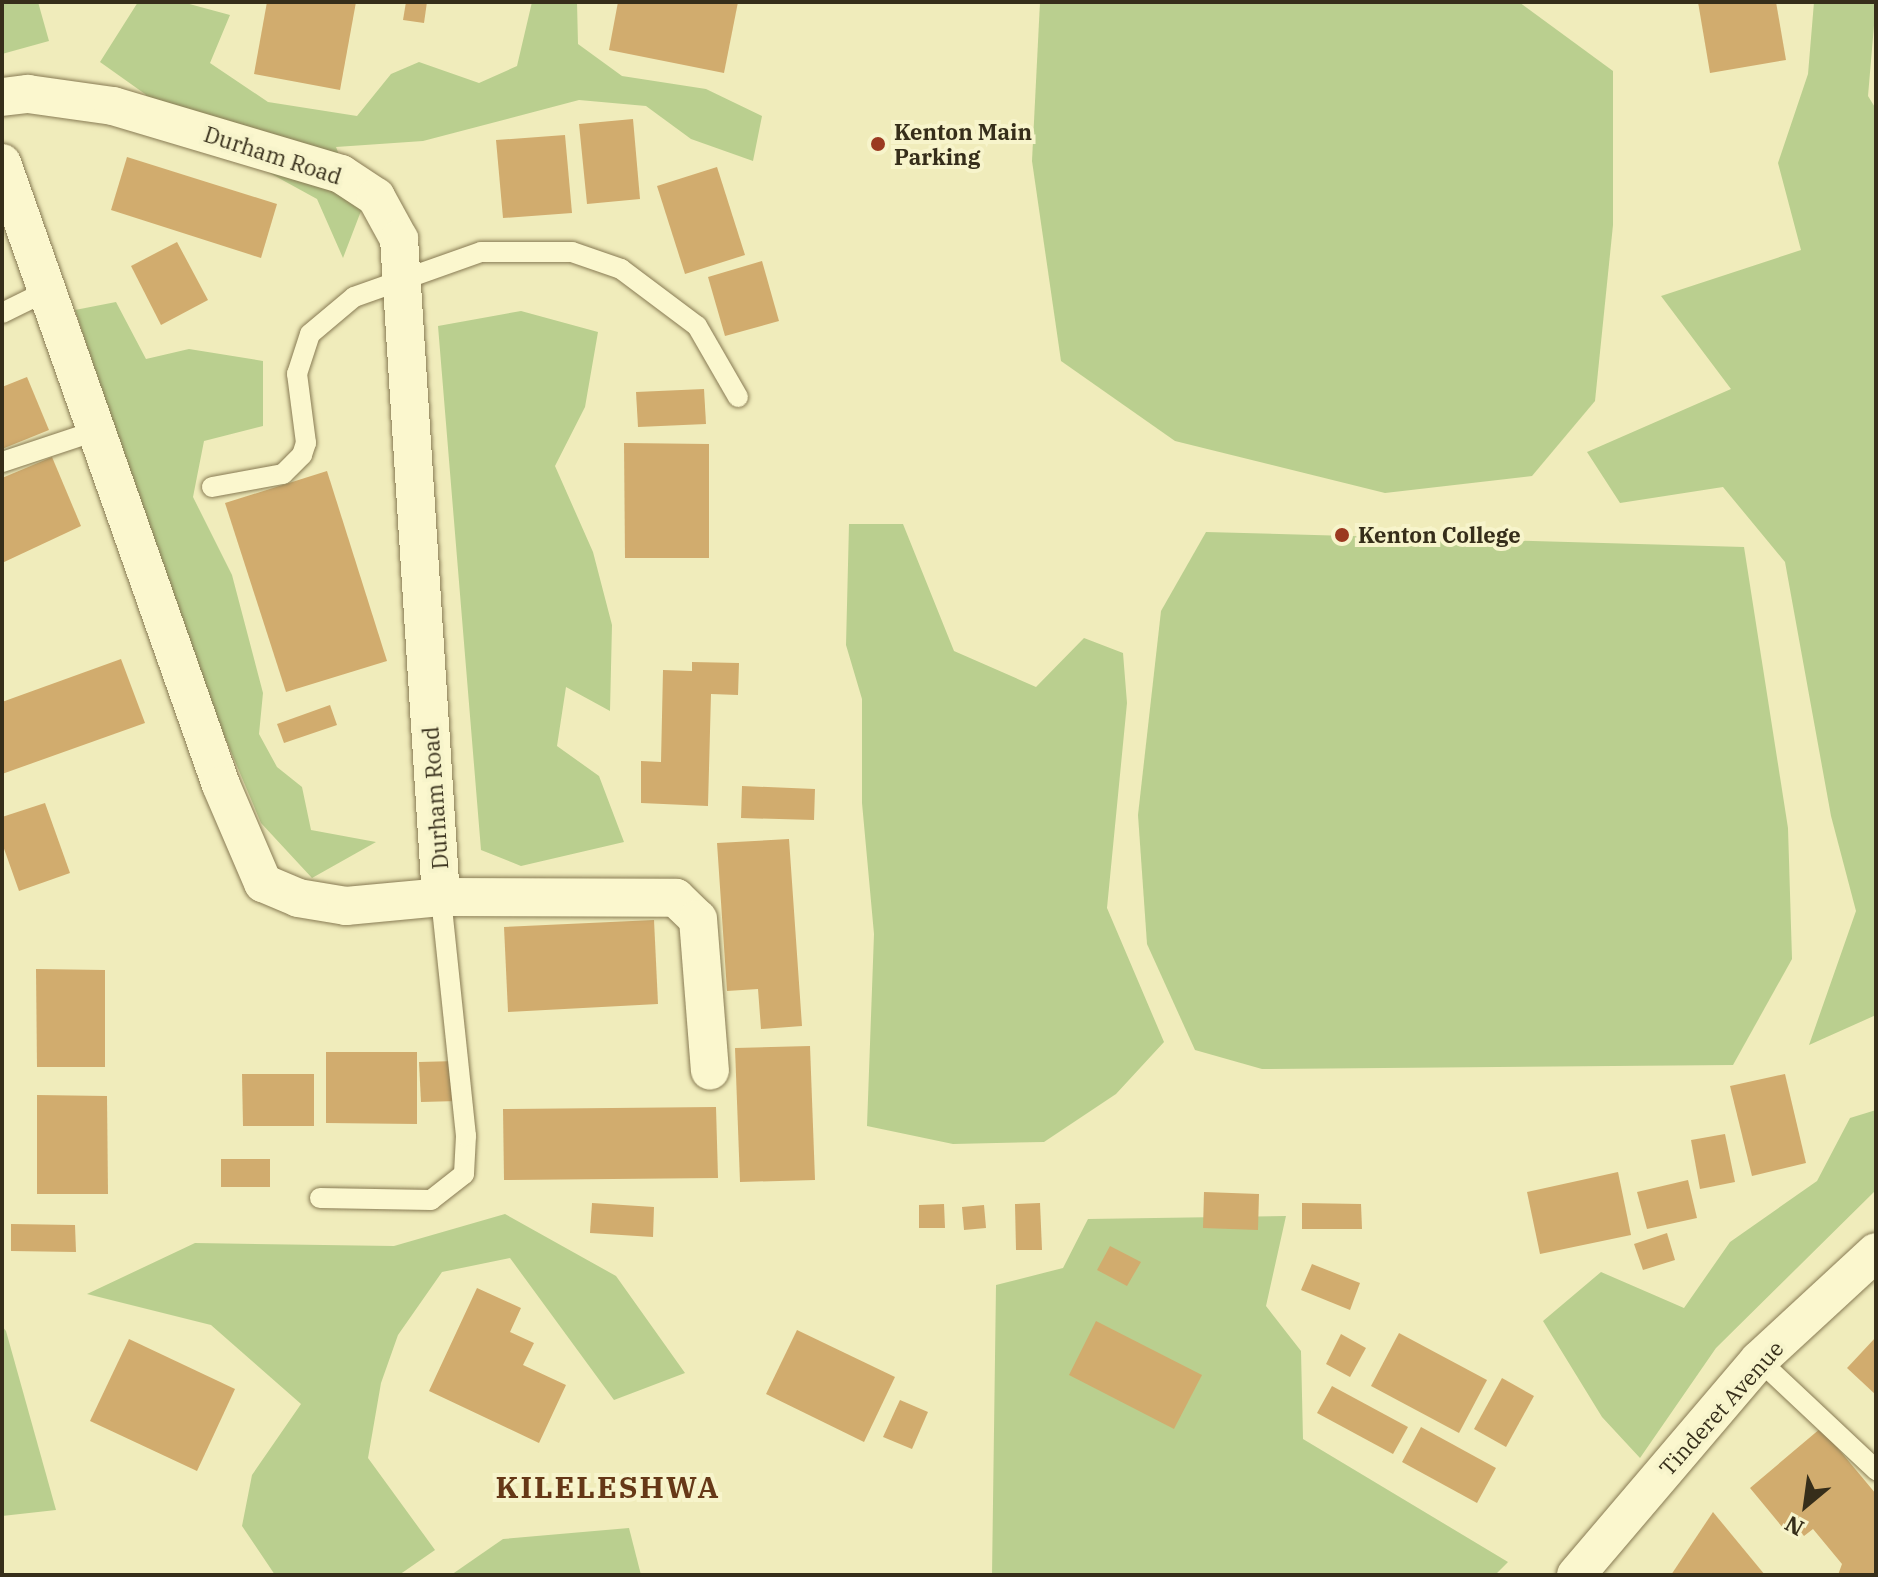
<!DOCTYPE html>
<html>
<head>
<meta charset="utf-8">
<style>
	body { margin:0 }
	#map { position:relative; width:1878px; height:1577px; overflow:hidden; background:#f0ecbb; font-family:"IBM Plex Serif",serif }
	div>[style] { position:absolute }
	.green>* { inset:0; background:#bacf8f }
	.building>* { inset:0; background:#d1ac6e }
	.roads { filter:drop-shadow(0 0 2px #887b54) drop-shadow(0 0 2px #887b54) }
	.lane>* { height:20px; margin:-10px; padding:0 10px; transform-origin:10px; border-radius:10px; background:#fbf7ce }
	.street>* { height:38px; margin:-19px; padding:0 19px; transform-origin:19px; border-radius:19px; background:#fbf7ce }
	.dots>* { width:22px; height:22px; translate:-50% -50%; box-sizing:border-box; border:4px solid #f7f4cb; border-radius:50% }
	span { translate:-50% -50%; white-space:nowrap; text-align:center; line-height:1.15; -webkit-text-stroke:8px #f7f4cb; paint-order:stroke }
	.poi-label { font-size:22px; color:#362e1a; font-weight:700 }
	.left { translate:0 -50%; text-align:left }
	.street-label { font-size:22px; color:#362e1a }
	.district-label { font-size:30px; color:#663817; font-weight:700; letter-spacing:2px }
	.frame { position:absolute; inset:0; border:4px solid #362e1a; pointer-events:none }
	.north { position:absolute; left:1766px; top:1465px; width:80px; height:80px; -webkit-text-stroke:6px #f7f4cb; paint-order:stroke; rotate:209deg; font-size:22px; font-weight:700; line-height:32px; text-align:center; color:#362e1a }
	.north::after { content:''; display:block; margin:auto; width:28px; height:36px; background:#362e1a; clip-path:polygon(50% 0,100% 100%,50% 72%,0 100%) }
</style>
</head>
<body>
<div id="map">
	<div class="green">
		<div style="clip-path:polygon(2px 2px,38px 2px,49px 41px,2px 54px)"></div>
		<div style="clip-path:polygon(138px 2px,182px 2px,230px 15px,210px 63px,268px 102px,357px 116px,391px 74px,419px 62px,479px 83px,517px 66px,532px 2px,577px 2px,578px 44px,622px 76px,706px 89px,762px 116px,753px 161px,691px 139px,646px 106px,579px 100px,423px 141px,336px 147px,361px 211px,343px 258px,317px 199px,255px 165px,183px 144px,145px 94px,100px 62px)"></div>
		<div style="clip-path:polygon(1040px 2px,1519px 2px,1613px 71px,1613px 225px,1595px 401px,1532px 476px,1385px 493px,1175px 441px,1061px 361px,1032px 161px)"></div>
		<div style="clip-path:polygon(1814px 2px,1876px 2px,1868px 96px,1876px 109px,1876px 1015px,1809px 1045px,1856px 911px,1831px 816px,1785px 562px,1723px 487px,1620px 503px,1587px 452px,1731px 389px,1661px 296px,1801px 250px,1778px 163px,1808px 74px)"></div>
		<div style="clip-path:polygon(116px 302px,146px 359px,189px 349px,263px 361px,263px 426px,204px 441px,193px 497px,232px 575px,263px 693px,259px 734px,277px 767px,302px 787px,311px 830px,376px 842px,312px 878px,261px 823px,189px 652px,75px 310px)"></div>
		<div style="clip-path:polygon(521px 311px,598px 332px,585px 407px,555px 466px,593px 552px,612px 625px,610px 711px,566px 687px,557px 746px,599px 776px,624px 842px,521px 866px,481px 850px,438px 326px)"></div>
		<div style="clip-path:polygon(849px 524px,903px 524px,954px 651px,1036px 687px,1084px 638px,1123px 653px,1127px 703px,1107px 908px,1164px 1042px,1116px 1094px,1044px 1142px,953px 1144px,867px 1126px,874px 934px,862px 803px,862px 699px,846px 645px)"></div>
		<div style="clip-path:polygon(1206px 532px,1744px 547px,1788px 828px,1792px 959px,1733px 1065px,1262px 1069px,1195px 1050px,1147px 944px,1138px 815px,1161px 611px)"></div>
		<div style="clip-path:polygon(1876px 1110px,1876px 1190px,1716px 1348px,1640px 1458px,1602px 1417px,1543px 1321px,1601px 1272px,1684px 1308px,1730px 1242px,1817px 1181px,1850px 1118px)"></div>
		<div style="clip-path:polygon(505px 1214px,616px 1276px,685px 1373px,614px 1400px,510px 1258px,442px 1272px,398px 1335px,381px 1383px,368px 1458px,435px 1550px,399px 1575px,275px 1575px,242px 1526px,252px 1475px,301px 1404px,211px 1325px,87px 1294px,195px 1243px,394px 1246px)"></div>
		<div style="clip-path:polygon(1286px 1216px,1266px 1306px,1301px 1351px,1303px 1439px,1508px 1562px,1495px 1575px,992px 1575px,996px 1285px,1063px 1268px,1088px 1219px)"></div>
		<div style="clip-path:polygon(2px 1326px,6px 1331px,56px 1510px,2px 1516px)"></div>
		<div style="clip-path:polygon(629px 1528px,641px 1575px,451px 1575px,503px 1539px)"></div>
	</div>
	<div class="building">
		<div style="clip-path:polygon(267px 2px,356px 2px,340px 90px,254px 74px)"></div>
		<div style="clip-path:polygon(406px 2px,427px 2px,424px 23px,403px 20px)"></div>
		<div style="clip-path:polygon(618px 2px,738px 2px,724px 73px,609px 50px)"></div>
		<div style="clip-path:polygon(1698px 2px,1776px 2px,1786px 60px,1710px 73px)"></div>
		<div style="clip-path:polygon(633px 119px,640px 199px,587px 204px,579px 124px)"></div>
		<div style="clip-path:polygon(565px 135px,572px 213px,503px 218px,496px 140px)"></div>
		<div style="clip-path:polygon(127px 157px,277px 204px,261px 258px,111px 210px)"></div>
		<div style="clip-path:polygon(717px 167px,745px 255px,685px 274px,657px 186px)"></div>
		<div style="clip-path:polygon(177px 242px,208px 300px,161px 325px,131px 266px)"></div>
		<div style="clip-path:polygon(762px 261px,779px 321px,725px 336px,708px 277px)"></div>
		<div style="clip-path:polygon(27px 377px,49px 430px,2px 449px,2px 387px)"></div>
		<div style="clip-path:polygon(704px 389px,706px 424px,638px 427px,636px 392px)"></div>
		<div style="clip-path:polygon(624px 443px,709px 444px,709px 558px,625px 558px)"></div>
		<div style="clip-path:polygon(52px 457px,81px 526px,2px 563px,2px 478px)"></div>
		<div style="clip-path:polygon(327px 471px,387px 661px,286px 692px,225px 503px)"></div>
		<div style="clip-path:polygon(121px 659px,145px 723px,2px 774px,2px 702px)"></div>
		<div style="clip-path:polygon(692px 662px,739px 663px,738px 695px,711px 694px,708px 806px,641px 803px,641px 761px,661px 762px,663px 670px,692px 671px)"></div>
		<div style="clip-path:polygon(330px 705px,337px 725px,284px 743px,277px 724px)"></div>
		<div style="clip-path:polygon(742px 786px,815px 789px,814px 820px,741px 818px)"></div>
		<div style="clip-path:polygon(45px 803px,70px 873px,19px 891px,2px 843px,2px 817px)"></div>
		<div style="clip-path:polygon(789px 839px,802px 1026px,761px 1029px,758px 989px,727px 991px,717px 843px)"></div>
		<div style="clip-path:polygon(654px 920px,658px 1004px,508px 1012px,504px 927px)"></div>
		<div style="clip-path:polygon(36px 969px,105px 970px,105px 1067px,37px 1067px)"></div>
		<div style="clip-path:polygon(810px 1046px,815px 1180px,740px 1182px,735px 1048px)"></div>
		<div style="clip-path:polygon(326px 1052px,417px 1052px,417px 1124px,326px 1123px)"></div>
		<div style="clip-path:polygon(457px 1061px,458px 1101px,421px 1102px,419px 1062px)"></div>
		<div style="clip-path:polygon(242px 1074px,314px 1074px,314px 1126px,243px 1126px)"></div>
		<div style="clip-path:polygon(1785px 1074px,1806px 1163px,1752px 1176px,1730px 1086px)"></div>
		<div style="clip-path:polygon(37px 1095px,107px 1096px,108px 1194px,37px 1194px)"></div>
		<div style="clip-path:polygon(716px 1107px,718px 1178px,504px 1180px,503px 1109px)"></div>
		<div style="clip-path:polygon(1725px 1134px,1735px 1182px,1700px 1189px,1691px 1140px)"></div>
		<div style="clip-path:polygon(221px 1159px,270px 1159px,270px 1187px,221px 1187px)"></div>
		<div style="clip-path:polygon(1618px 1172px,1631px 1235px,1540px 1254px,1527px 1192px)"></div>
		<div style="clip-path:polygon(1688px 1180px,1697px 1218px,1647px 1229px,1637px 1192px)"></div>
		<div style="clip-path:polygon(1204px 1192px,1259px 1194px,1258px 1230px,1203px 1228px)"></div>
		<div style="clip-path:polygon(592px 1203px,654px 1207px,653px 1237px,590px 1233px)"></div>
		<div style="clip-path:polygon(1040px 1203px,1042px 1250px,1016px 1250px,1015px 1204px)"></div>
		<div style="clip-path:polygon(1302px 1203px,1361px 1204px,1362px 1229px,1302px 1229px)"></div>
		<div style="clip-path:polygon(944px 1204px,945px 1228px,919px 1228px,919px 1205px)"></div>
		<div style="clip-path:polygon(984px 1205px,986px 1228px,964px 1230px,962px 1207px)"></div>
		<div style="clip-path:polygon(11px 1224px,75px 1225px,76px 1252px,11px 1251px)"></div>
		<div style="clip-path:polygon(1667px 1233px,1675px 1260px,1643px 1270px,1634px 1244px)"></div>
		<div style="clip-path:polygon(1110px 1246px,1141px 1262px,1127px 1286px,1097px 1270px)"></div>
		<div style="clip-path:polygon(1312px 1264px,1360px 1283px,1350px 1310px,1301px 1290px)"></div>
		<div style="clip-path:polygon(477px 1288px,521px 1308px,510px 1332px,534px 1343px,523px 1365px,566px 1385px,539px 1443px,429px 1391px)"></div>
		<div style="clip-path:polygon(1096px 1321px,1202px 1375px,1174px 1429px,1069px 1375px)"></div>
		<div style="clip-path:polygon(797px 1330px,895px 1377px,864px 1442px,766px 1394px)"></div>
		<div style="clip-path:polygon(1399px 1333px,1487px 1380px,1459px 1433px,1371px 1386px)"></div>
		<div style="clip-path:polygon(1341px 1334px,1366px 1348px,1350px 1377px,1326px 1364px)"></div>
		<div style="clip-path:polygon(1876px 1337px,1876px 1395px,1847px 1368px)"></div>
		<div style="clip-path:polygon(129px 1339px,235px 1389px,197px 1471px,90px 1421px)"></div>
		<div style="clip-path:polygon(1502px 1378px,1534px 1396px,1506px 1447px,1474px 1429px)"></div>
		<div style="clip-path:polygon(1332px 1386px,1408px 1427px,1393px 1454px,1317px 1413px)"></div>
		<div style="clip-path:polygon(900px 1400px,928px 1412px,912px 1449px,883px 1437px)"></div>
		<div style="clip-path:polygon(1421px 1427px,1496px 1468px,1477px 1503px,1402px 1462px)"></div>
		<div style="clip-path:polygon(1821px 1428px,1876px 1494px,1876px 1575px,1838px 1575px,1842px 1564px,1813px 1529px,1804px 1536px,1792px 1521px,1783px 1528px,1750px 1488px)"></div>
		<div style="clip-path:polygon(1713px 1512px,1765px 1575px,1671px 1575px)"></div>
	</div>
	<div class="roads">
		<div class="lane">
			<div style="left:2px;top:313px;width:50px;rotate:-26.1deg"></div>
			<div style="left:2px;top:462px;width:98px;rotate:-18.4deg"></div>
			<div style="left:212px;top:487px;width:72px;rotate:-10.4deg"></div>
			<div style="left:283px;top:474px;width:27px;rotate:-45deg"></div>
			<div style="left:302px;top:455px;width:13px;rotate:-72deg"></div>
			<div style="left:306px;top:443px;width:70px;rotate:-97.4deg"></div>
			<div style="left:297px;top:374px;width:42px;rotate:-72deg"></div>
			<div style="left:310px;top:334px;width:57px;rotate:-40.1deg"></div>
			<div style="left:354px;top:297px;width:135px;rotate:-19.5deg"></div>
			<div style="left:481px;top:252px;width:91px"></div>
			<div style="left:572px;top:252px;width:52px;rotate:19.1deg"></div>
			<div style="left:621px;top:269px;width:95px;rotate:36.9deg"></div>
			<div style="left:697px;top:326px;width:82px;rotate:60deg"></div>
			<div style="left:320px;top:1198px;width:111px;rotate:1deg"></div>
			<div style="left:431px;top:1200px;width:42px;rotate:-38.2deg"></div>
			<div style="left:464px;top:1174px;width:38px;rotate:-87deg"></div>
			<div style="left:466px;top:1136px;width:240px;rotate:-96deg"></div>
			<div style="left:1759px;top:1360px;width:161px;rotate:43.2deg"></div>
		</div>
		<div class="street">
			<div style="left:2px;top:97px;width:26px;rotate:-7deg"></div>
			<div style="left:28px;top:94px;width:86px;rotate:8deg"></div>
			<div style="left:113px;top:106px;width:238px;rotate:16.6deg"></div>
			<div style="left:341px;top:174px;width:42px;rotate:33.3deg"></div>
			<div style="left:376px;top:197px;width:48px;rotate:61.3deg"></div>
			<div style="left:399px;top:239px;width:659px;rotate:86.35deg"></div>
			<div style="left:2px;top:163px;width:659px;rotate:70.6deg"></div>
			<div style="left:221px;top:785px;width:107px;rotate:66.8deg"></div>
			<div style="left:263px;top:883px;width:38px;rotate:23deg"></div>
			<div style="left:298px;top:898px;width:49px;rotate:9.5deg"></div>
			<div style="left:346px;top:906px;width:95px;rotate:-5.4deg"></div>
			<div style="left:441px;top:897px;width:235px;rotate:0.2deg"></div>
			<div style="left:676px;top:898px;width:30px;rotate:44deg"></div>
			<div style="left:698px;top:919px;width:152px;rotate:85.5deg"></div>
			<div style="left:1576px;top:1575px;width:282px;rotate:-49.6deg"></div>
			<div style="left:1759px;top:1360px;width:159px;rotate:-42.7deg"></div>
		</div>
	</div>
	<div class="dots">
		<div style="left:878px;top:144px;background:#9b3920"></div>
		<div style="left:1342px;top:535px;background:#9b3920"></div>
	</div>
	<div class="poi-label">
		<span class="left" style="left:894px;top:144px">Kenton Main<br>Parking</span>
		<span class="left" style="left:1358px;top:535px">Kenton College</span>
	</div>
	<div class="street-label">
		<span style="left:273px;top:155px;rotate:18deg">Durham Road</span>
		<span style="left:435px;top:798px;rotate:-94deg">Durham Road</span>
		<span style="left:1721px;top:1408px;rotate:-48deg">Tinderet Avenue</span>
	</div>
	<div class="district-label">
		<span style="left:608px;top:1487px">KILELESHWA</span>
	</div>
	<div class="frame"></div>
	<div class="north">N</div>
</div>
</body>
</html>
